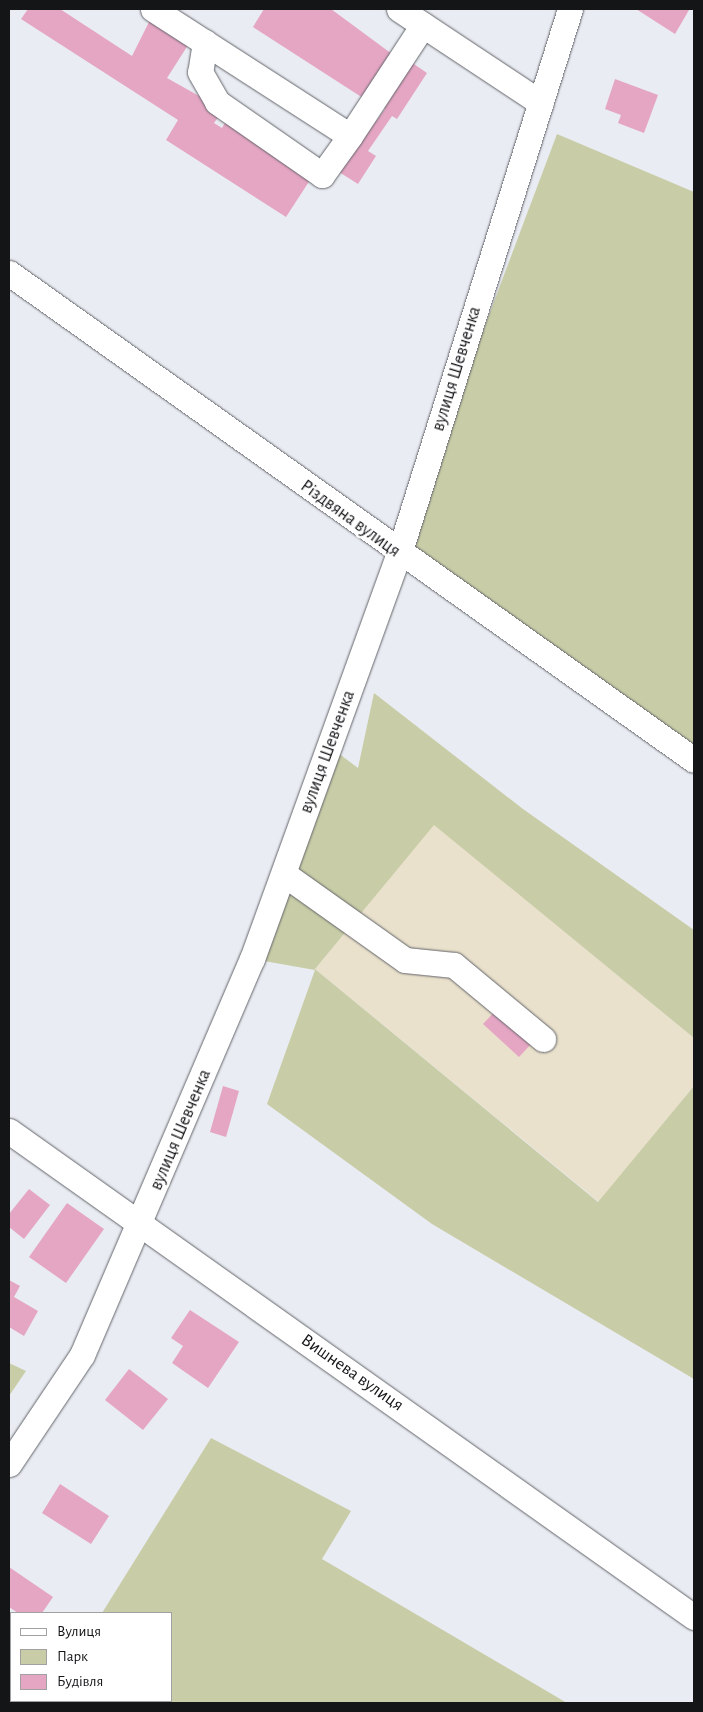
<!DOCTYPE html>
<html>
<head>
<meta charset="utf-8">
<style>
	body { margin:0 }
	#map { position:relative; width:703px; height:1712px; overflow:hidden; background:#e9ecf2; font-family:"Alegreya Sans",sans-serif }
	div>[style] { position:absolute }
	.industrial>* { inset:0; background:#eae1cc }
	.green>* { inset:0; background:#c9cda7 }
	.building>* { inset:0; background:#e5a6c4 }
	.roads { filter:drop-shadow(0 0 1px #62646a) drop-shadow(0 0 1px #62646a) }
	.minor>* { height:25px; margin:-12.5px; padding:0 12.5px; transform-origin:12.5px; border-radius:12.5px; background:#fff }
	span { translate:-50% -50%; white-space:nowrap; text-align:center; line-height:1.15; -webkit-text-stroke:5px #fff; paint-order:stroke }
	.street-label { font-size:18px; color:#141517 }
	.frame { position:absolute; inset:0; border:10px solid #141517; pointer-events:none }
	.legend { position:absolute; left:10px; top:1612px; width:162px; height:90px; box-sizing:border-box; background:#fff; border:1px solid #a1a1a2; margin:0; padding:6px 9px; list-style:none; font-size:15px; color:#141517 }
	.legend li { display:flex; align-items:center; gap:10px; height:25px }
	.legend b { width:25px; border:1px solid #a1a1a2 }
</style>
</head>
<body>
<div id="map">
	<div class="industrial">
		<div style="clip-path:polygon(434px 824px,694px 1038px,694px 1086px,599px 1202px,315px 969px)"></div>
	</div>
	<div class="green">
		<div style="clip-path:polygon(557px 134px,694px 192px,694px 760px,399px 554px)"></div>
		<div style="clip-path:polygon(374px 693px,523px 809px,694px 930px,694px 1038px,434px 825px,315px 969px,598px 1202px,694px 1086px,694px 1379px,432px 1224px,267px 1104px,315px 970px,252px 959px,330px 747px,358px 768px)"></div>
		<div style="clip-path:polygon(9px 1363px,26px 1371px,9px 1396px)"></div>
		<div style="clip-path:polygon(211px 1438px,351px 1511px,322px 1559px,567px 1703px,46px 1703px,171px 1701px,171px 1613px,102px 1613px)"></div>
	</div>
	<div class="building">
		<div style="clip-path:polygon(28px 9px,60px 9px,132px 56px,150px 20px,190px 42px,167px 78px,208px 101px,221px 113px,214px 123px,222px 128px,226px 121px,312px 177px,286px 217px,166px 140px,178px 120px,21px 19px)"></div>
		<div style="clip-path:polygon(264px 9px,331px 9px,392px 54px,363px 98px,253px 27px)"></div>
		<div style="clip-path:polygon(636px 9px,687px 9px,689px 10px,675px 34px)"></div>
		<div style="clip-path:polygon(408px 60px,427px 73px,397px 119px,392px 116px,368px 151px,376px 156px,358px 184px,339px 172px,385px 109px,379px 105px)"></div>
		<div style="clip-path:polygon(615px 79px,658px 95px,644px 133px,618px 123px,621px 115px,605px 109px)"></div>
		<div style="clip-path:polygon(497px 1009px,533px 1042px,519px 1057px,483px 1024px)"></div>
		<div style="clip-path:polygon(223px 1086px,239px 1091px,226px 1137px,210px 1132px)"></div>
		<div style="clip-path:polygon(29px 1189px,50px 1205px,24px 1239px,9px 1227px,9px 1214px)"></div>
		<div style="clip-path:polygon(67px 1203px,104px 1229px,66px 1283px,29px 1257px)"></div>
		<div style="clip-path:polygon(9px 1280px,20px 1286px,14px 1297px,38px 1311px,24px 1336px,9px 1327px)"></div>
		<div style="clip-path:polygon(190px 1310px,239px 1342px,208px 1388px,172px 1363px,183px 1346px,171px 1338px)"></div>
		<div style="clip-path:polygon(129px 1369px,168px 1399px,143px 1430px,105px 1400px)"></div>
		<div style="clip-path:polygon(60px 1484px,109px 1516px,91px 1544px,42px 1513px)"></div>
		<div style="clip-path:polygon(9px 1567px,53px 1597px,42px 1613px,18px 1613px,9px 1607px)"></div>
	</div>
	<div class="roads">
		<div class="minor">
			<div style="left:153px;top:9px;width:234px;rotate:32.8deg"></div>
			<div style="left:350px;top:136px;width:133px;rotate:-56.7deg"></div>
			<div style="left:399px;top:9px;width:170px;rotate:33.5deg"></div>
			<div style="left:205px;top:42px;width:30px;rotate:99deg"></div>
			<div style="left:200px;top:72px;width:34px;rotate:60deg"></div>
			<div style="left:217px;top:102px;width:128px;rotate:34.8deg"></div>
			<div style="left:322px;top:175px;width:48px;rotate:-54.3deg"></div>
			<div style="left:9px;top:273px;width:840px;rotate:35.41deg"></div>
			<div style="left:284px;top:874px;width:148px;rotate:35.4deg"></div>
			<div style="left:405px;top:960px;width:49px;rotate:5.8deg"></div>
			<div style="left:454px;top:965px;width:116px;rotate:39.7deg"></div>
			<div style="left:9px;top:1131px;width:840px;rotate:35.36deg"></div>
			<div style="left:9px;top:1464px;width:131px;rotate:-56.2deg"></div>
			<div style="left:82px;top:1355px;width:431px;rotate:-66.8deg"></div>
			<div style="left:252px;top:959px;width:431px;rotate:-70.1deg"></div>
			<div style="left:399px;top:554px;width:571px;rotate:-72.58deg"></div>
		</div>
	</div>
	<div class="street-label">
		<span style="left:457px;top:369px;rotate:-73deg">вулиця Шевченка</span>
		<span style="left:350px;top:519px;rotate:36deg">Різдвяна вулиця</span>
		<span style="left:328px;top:752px;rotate:-70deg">вулиця Шевченка</span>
		<span style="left:181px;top:1130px;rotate:-67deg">вулиця Шевченка</span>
		<span style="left:352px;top:1373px;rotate:35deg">Вишнева вулиця</span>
	</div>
	<div class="frame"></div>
	<ul class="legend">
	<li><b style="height:6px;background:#fff"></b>Вулиця</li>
	<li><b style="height:14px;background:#c9cda7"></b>Парк</li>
	<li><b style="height:14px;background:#e5a6c4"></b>Будівля</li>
	</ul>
</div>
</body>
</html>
